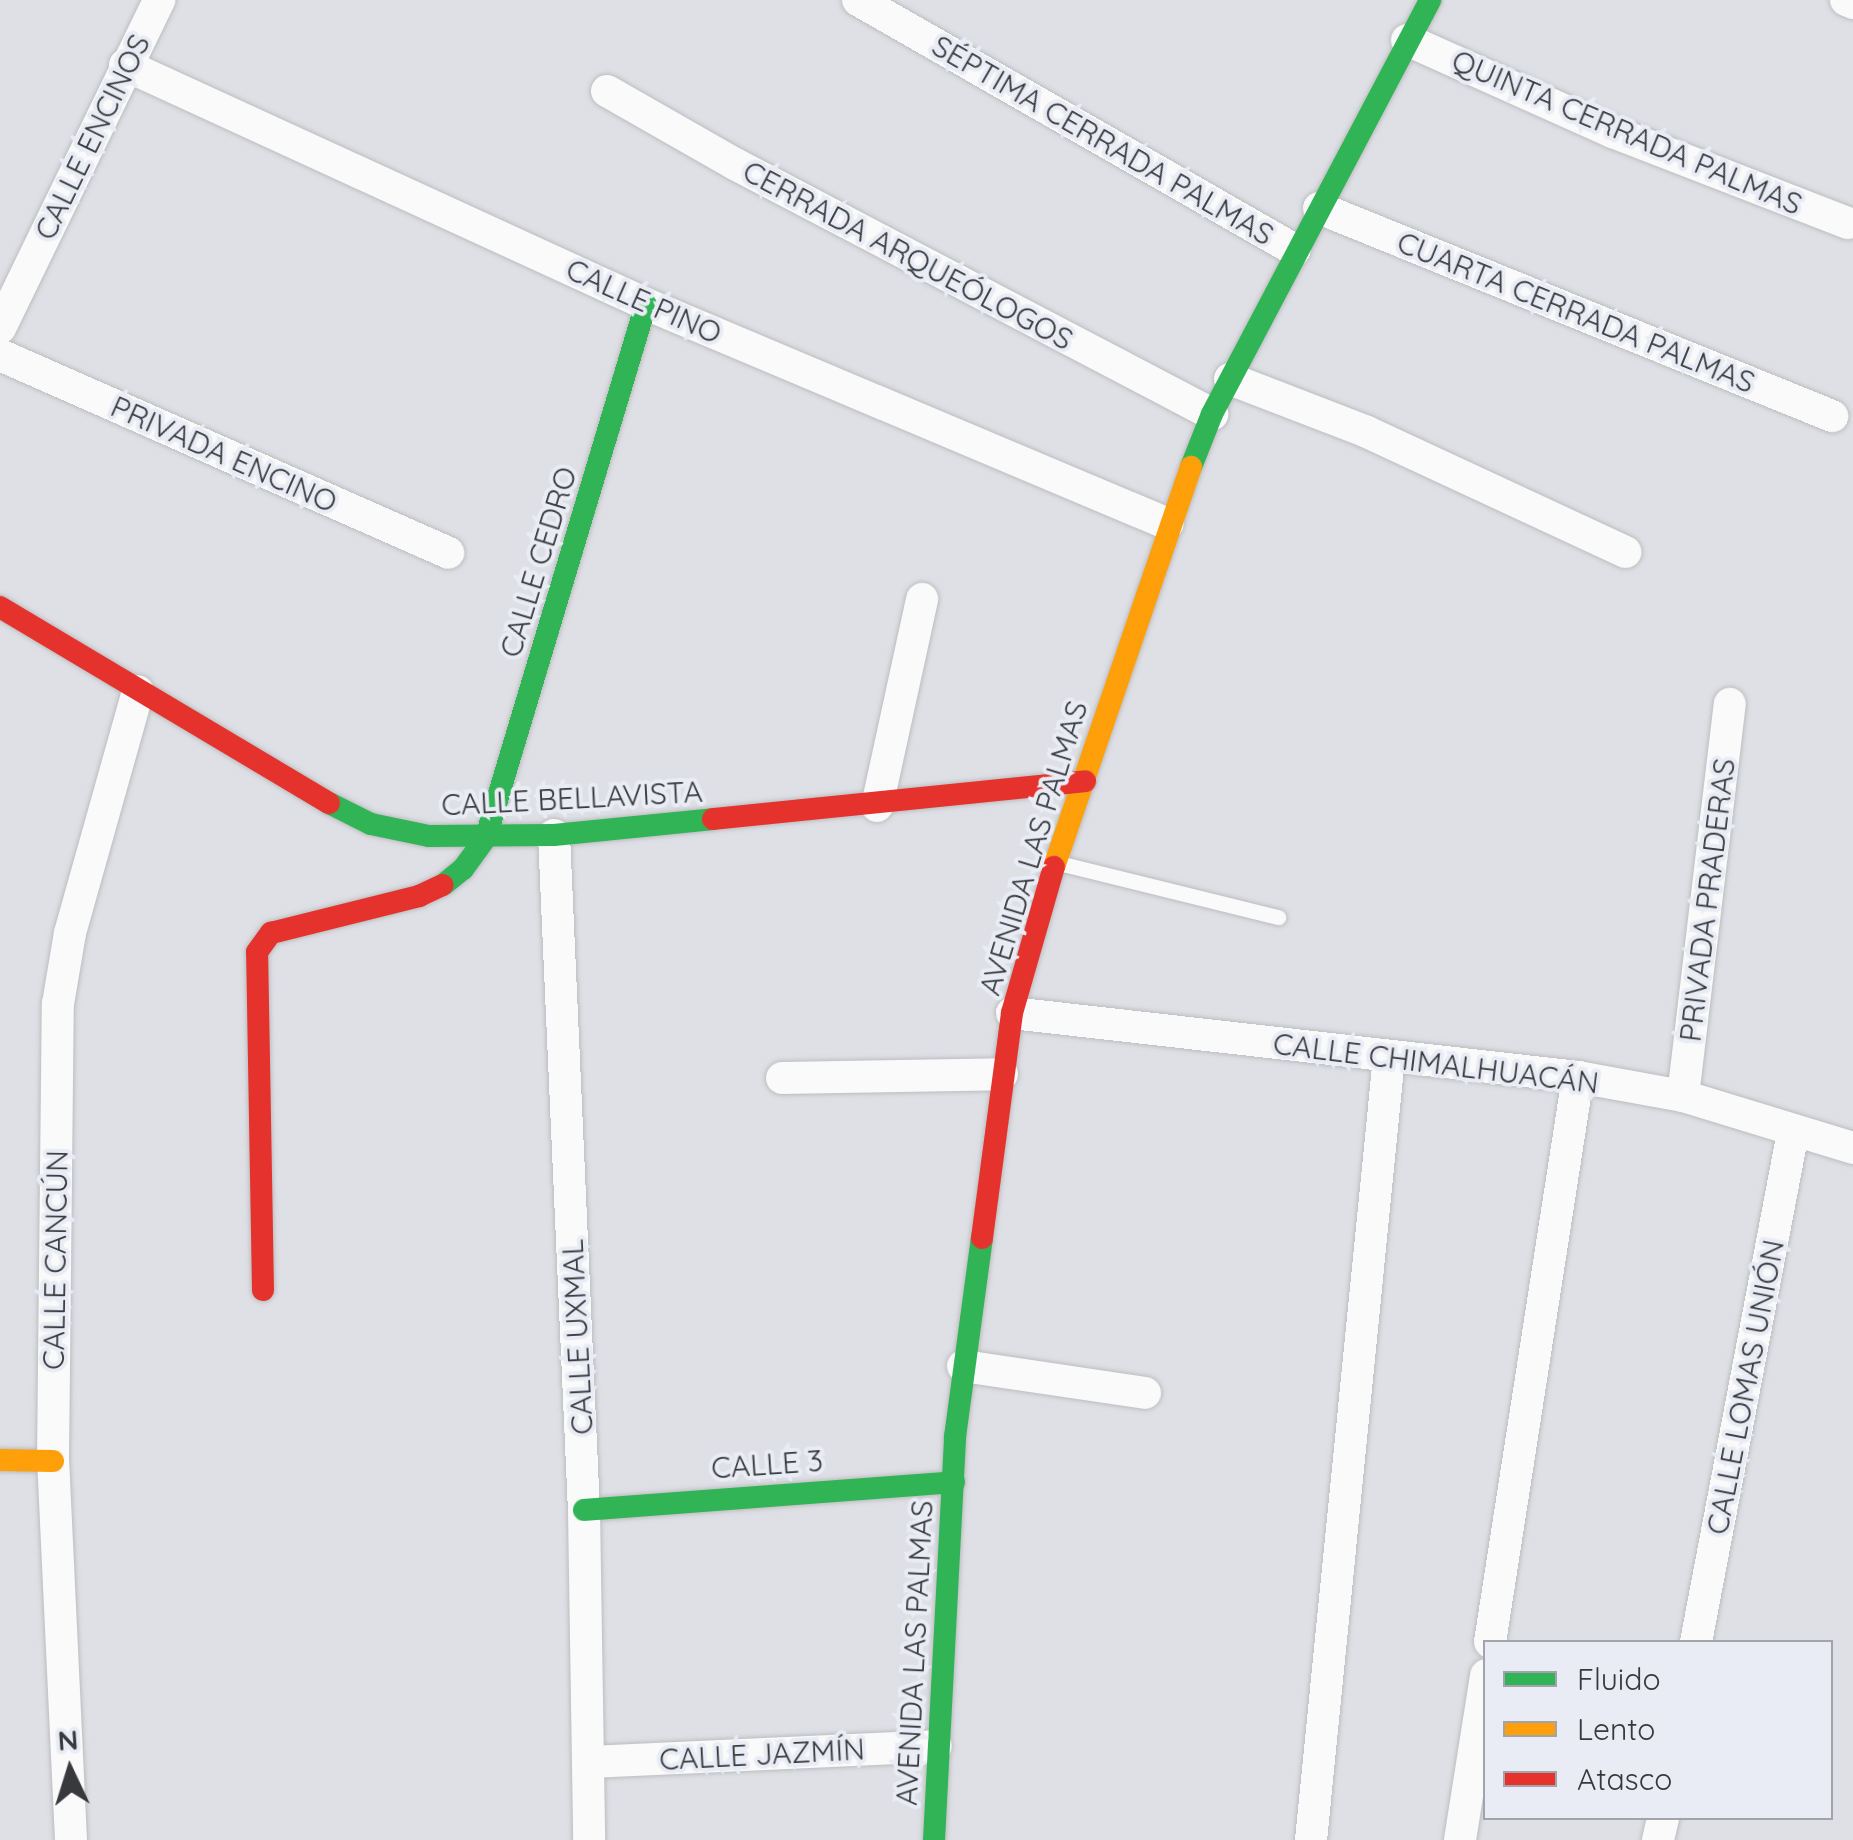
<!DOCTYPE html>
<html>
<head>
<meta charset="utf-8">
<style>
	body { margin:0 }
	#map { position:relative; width:1853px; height:1840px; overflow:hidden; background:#dfe0e5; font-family:Quicksand,sans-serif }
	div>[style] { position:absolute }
	.roads { filter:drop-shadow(0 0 2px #bcbdc0) drop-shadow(0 0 2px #bcbdc0) }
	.lane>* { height:15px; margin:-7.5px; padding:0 7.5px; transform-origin:7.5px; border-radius:7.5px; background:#fafafb }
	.street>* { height:32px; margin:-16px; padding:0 16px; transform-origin:16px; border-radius:16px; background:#fafafb }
	.fast>* { height:22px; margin:-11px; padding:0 11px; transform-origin:11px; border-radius:11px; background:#30b455 }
	.slow>* { height:22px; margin:-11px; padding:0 11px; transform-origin:11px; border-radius:11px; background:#ff9f0a }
	.jam>* { height:22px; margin:-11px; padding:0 11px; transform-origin:11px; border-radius:11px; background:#e5322d }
	span { translate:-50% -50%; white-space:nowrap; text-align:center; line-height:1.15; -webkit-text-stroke:8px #eaecf5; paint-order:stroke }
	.street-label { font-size:30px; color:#38393c }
	.legend { position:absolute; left:1483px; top:1640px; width:350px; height:180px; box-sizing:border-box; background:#eaecf5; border:2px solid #a3a4ab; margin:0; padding:12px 18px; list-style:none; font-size:30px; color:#38393c }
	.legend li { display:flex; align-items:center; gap:20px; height:50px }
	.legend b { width:50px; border:2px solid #a3a4ab }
	.north { position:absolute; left:20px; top:1720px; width:100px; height:100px; -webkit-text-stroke:8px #eaecf5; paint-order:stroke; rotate:356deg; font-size:28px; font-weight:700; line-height:40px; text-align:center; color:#38393c }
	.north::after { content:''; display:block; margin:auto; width:35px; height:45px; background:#38393c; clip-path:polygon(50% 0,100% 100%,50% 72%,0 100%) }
</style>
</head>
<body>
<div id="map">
	<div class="roads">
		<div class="lane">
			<div style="left:1059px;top:863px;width:226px;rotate:13.9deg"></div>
		</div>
		<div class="street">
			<div style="left:858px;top:0;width:503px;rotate:29.77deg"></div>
			<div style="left:1846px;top:0;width:8px;rotate:23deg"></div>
			<div style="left:1407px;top:40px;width:226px;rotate:24.1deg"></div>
			<div style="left:1613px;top:132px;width:252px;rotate:21.2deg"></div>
			<div style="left:125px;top:65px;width:573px;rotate:24.64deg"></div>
			<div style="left:646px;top:304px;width:566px;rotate:22.85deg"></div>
			<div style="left:607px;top:91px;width:147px;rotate:29.7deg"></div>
			<div style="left:735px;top:164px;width:539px;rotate:27.66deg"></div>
			<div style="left:1319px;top:208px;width:554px;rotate:22.07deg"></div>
			<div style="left:0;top:328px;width:365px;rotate:-64.1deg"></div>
			<div style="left:0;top:355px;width:490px;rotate:23.8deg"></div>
			<div style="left:1230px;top:379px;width:147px;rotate:21.1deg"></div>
			<div style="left:1367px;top:432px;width:285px;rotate:24.9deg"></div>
			<div style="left:877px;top:806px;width:212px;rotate:-77.7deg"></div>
			<div style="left:554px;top:835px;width:676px;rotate:87.46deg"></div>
			<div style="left:584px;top:1510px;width:330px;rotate:89.1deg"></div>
			<div style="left:1012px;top:1013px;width:570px;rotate:6.45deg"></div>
			<div style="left:1578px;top:1077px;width:107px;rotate:10.3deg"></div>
			<div style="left:1683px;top:1096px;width:178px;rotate:17deg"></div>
			<div style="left:782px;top:1078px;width:220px;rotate:-1deg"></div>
			<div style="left:1683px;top:1096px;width:395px;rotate:-83.2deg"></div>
			<div style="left:963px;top:1366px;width:184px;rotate:8.4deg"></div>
			<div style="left:1490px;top:1642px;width:572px;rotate:-81.15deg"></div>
			<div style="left:1696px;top:1642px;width:519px;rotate:-79.23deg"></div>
			<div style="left:589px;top:1762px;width:347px;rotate:-2.6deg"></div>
			<div style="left:71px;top:1840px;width:379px;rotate:-92.7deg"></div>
			<div style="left:53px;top:1461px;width:457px;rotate:-89.4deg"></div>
			<div style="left:58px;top:1004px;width:72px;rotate:-80.4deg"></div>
			<div style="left:70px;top:933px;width:251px;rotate:-74.3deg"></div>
			<div style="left:1311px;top:1840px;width:787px;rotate:-84.31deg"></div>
			<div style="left:1460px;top:1840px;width:167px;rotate:-81deg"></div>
			<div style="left:1658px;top:1840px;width:23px;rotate:-77deg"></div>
		</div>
		<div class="fast">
			<div style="left:1191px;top:467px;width:57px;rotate:-68.4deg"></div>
			<div style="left:1212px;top:414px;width:468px;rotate:-62.2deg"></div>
			<div style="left:329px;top:803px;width:47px;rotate:26.6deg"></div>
			<div style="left:371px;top:824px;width:59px;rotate:11.7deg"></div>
			<div style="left:429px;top:836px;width:125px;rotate:-0.5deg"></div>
			<div style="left:554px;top:835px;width:160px;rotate:-5.7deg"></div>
			<div style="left:443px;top:885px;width:26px;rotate:-39deg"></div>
			<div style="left:463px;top:869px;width:39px;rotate:-54deg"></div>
			<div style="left:486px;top:837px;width:556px;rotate:-73.29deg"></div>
			<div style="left:584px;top:1510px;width:371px;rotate:-4.3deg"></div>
			<div style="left:934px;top:1840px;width:404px;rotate:-87deg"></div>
			<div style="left:955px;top:1437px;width:201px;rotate:-82.3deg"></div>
		</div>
		<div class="slow">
			<div style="left:1054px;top:867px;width:423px;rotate:-71.1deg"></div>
			<div style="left:0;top:1460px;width:53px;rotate:1.1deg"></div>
		</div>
		<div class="jam">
			<div style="left:0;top:607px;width:383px;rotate:30.8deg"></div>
			<div style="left:713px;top:819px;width:374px;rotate:-5.8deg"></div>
			<div style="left:982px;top:1238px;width:227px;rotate:-82.4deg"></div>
			<div style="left:1012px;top:1013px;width:152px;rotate:-74deg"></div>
			<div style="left:263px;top:1290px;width:338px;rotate:-91deg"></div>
			<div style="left:257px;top:952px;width:24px;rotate:-54deg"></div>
			<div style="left:271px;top:933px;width:153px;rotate:-14deg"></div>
			<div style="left:419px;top:896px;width:26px;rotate:-25deg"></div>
		</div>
	</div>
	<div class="street-label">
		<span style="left:1627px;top:132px;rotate:23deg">QUINTA CERRADA PALMAS</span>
		<span style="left:92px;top:137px;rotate:-64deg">CALLE ENCINOS</span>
		<span style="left:1103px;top:140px;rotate:30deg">SÉPTIMA CERRADA PALMAS</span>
		<span style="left:908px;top:255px;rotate:28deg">CERRADA ARQUEÓLOGOS</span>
		<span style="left:644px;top:301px;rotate:24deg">CALLE PINO</span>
		<span style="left:1576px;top:312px;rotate:22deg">CUARTA CERRADA PALMAS</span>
		<span style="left:224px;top:454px;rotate:24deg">PRIVADA ENCINO</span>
		<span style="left:538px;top:562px;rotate:-73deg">CALLE CEDRO</span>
		<span style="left:572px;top:798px;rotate:-3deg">CALLE BELLAVISTA</span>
		<span style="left:1033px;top:848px;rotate:-73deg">AVENIDA LAS PALMAS</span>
		<span style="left:1707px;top:900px;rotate:-83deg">PRIVADA PRADERAS</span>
		<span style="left:1436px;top:1063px;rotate:7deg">CALLE CHIMALHUACÁN</span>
		<span style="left:55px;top:1260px;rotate:-89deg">CALLE CANCÚN</span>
		<span style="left:577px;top:1337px;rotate:-93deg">CALLE UXMAL</span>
		<span style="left:1745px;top:1387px;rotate:-79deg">CALLE LOMAS UNIÓN</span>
		<span style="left:767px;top:1464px;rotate:-4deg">CALLE 3</span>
		<span style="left:914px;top:1653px;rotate:-87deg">AVENIDA LAS PALMAS</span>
		<span style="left:762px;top:1754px;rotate:-3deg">CALLE JAZMÍN</span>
	</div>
	<ul class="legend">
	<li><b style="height:12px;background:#30b455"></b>Fluido</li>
	<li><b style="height:12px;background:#ff9f0a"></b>Lento</li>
	<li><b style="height:12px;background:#e5322d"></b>Atasco</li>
	</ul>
	<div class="north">N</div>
</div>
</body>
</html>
